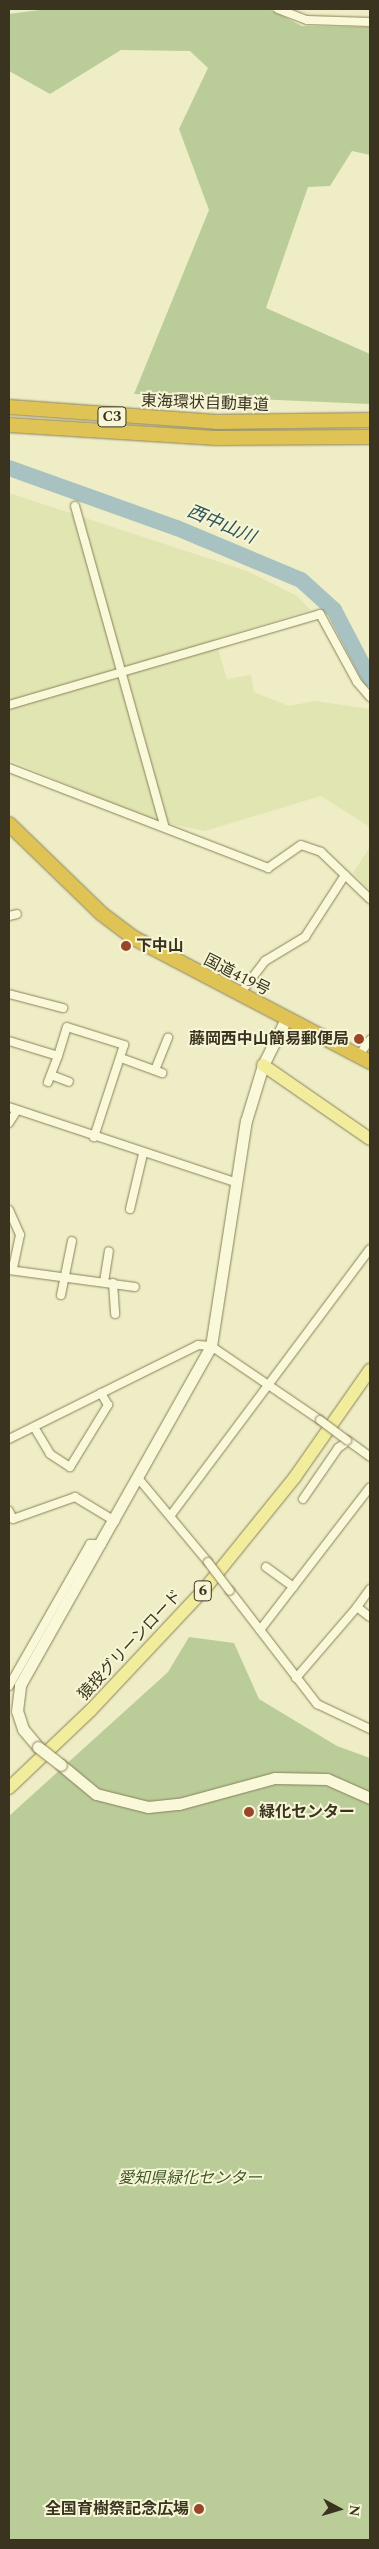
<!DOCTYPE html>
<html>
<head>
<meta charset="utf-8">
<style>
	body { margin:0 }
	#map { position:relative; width:379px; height:2549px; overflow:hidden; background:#efedc5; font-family:Spectral,"Noto Sans JP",serif }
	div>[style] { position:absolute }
	.farmland>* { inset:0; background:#e1e5b2 }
	.green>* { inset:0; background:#bacd99 }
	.river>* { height:16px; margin:-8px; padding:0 8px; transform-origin:8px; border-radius:8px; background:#a7c2c1 }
	.roads { filter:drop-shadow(0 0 1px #8a805b) drop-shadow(0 0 1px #8a805b) }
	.street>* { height:8px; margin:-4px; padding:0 4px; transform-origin:4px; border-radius:4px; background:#f9f8d9 }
	.secondary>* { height:11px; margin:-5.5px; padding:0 5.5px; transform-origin:5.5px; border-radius:5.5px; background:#f9f8d9 }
	.primary>* { height:12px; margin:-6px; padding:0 6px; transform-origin:6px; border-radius:6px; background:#f2ec9d }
	.highway>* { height:14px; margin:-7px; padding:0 7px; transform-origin:7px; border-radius:7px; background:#dfc455 }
	.bridges { filter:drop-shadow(0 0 1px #8a805b) drop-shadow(0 0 1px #8a805b) }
	.street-bridge>* { height:8px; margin:-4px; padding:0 4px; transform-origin:4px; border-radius:4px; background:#f9f8d9 }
	.secondary-bridge>* { height:11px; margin:-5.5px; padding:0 5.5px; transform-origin:5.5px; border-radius:5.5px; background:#f9f8d9 }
	.dots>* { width:14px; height:14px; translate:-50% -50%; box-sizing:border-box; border:2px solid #f6f5d5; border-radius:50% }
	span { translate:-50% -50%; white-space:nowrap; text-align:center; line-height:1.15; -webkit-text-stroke:4px #f6f5d5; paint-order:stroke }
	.shield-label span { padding:1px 4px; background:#f6f5d5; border:1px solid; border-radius:4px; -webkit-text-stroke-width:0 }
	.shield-label { font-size:15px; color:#3a331f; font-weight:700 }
	.street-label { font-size:16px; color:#3a331f }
	.poi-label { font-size:16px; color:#3a331f; font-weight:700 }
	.left { translate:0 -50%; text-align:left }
	.right { translate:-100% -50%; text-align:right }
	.park-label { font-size:16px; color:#3e5725; font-style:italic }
	.water-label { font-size:18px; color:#2e525a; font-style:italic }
	.frame { position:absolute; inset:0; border:10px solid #3a331f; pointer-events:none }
	.north { position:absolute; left:314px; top:2484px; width:50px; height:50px; -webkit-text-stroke:4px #f6f5d5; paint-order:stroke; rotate:96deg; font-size:14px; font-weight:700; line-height:20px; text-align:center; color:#3a331f }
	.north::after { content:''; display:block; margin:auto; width:18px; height:22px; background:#3a331f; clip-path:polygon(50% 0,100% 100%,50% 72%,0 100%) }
</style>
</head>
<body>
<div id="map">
	<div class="farmland">
		<div style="clip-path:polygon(9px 493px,247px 571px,297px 596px,311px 610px,215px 639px,227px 679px,251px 675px,254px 692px,289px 706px,315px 701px,370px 709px,370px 827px,321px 796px,205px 831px,151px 820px,9px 760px)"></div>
		<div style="clip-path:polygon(370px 847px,370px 891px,353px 873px)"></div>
	</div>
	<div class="green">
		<div style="clip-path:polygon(47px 9px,269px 9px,302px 26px,370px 27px,370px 155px,352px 151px,330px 186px,308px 187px,266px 308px,370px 354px,370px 404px,134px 394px,209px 210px,179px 129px,208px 68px,190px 51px,121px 50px,50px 94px,9px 71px,9px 14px)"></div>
		<div style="clip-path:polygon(189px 1637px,234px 1643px,259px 1699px,337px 1746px,370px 1758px,370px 2540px,9px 2540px,9px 1816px,168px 1672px)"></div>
	</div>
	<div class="river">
		<div style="left:9px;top:468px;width:178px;rotate:19.7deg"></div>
		<div style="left:177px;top:528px;width:134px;rotate:22.8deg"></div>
		<div style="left:301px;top:580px;width:45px;rotate:42.3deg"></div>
		<div style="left:334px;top:610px;width:78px;rotate:62.4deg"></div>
	</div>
	<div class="roads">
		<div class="street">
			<div style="left:278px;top:9px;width:31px;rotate:21deg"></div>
			<div style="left:307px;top:20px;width:63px;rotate:1.8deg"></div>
			<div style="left:75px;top:506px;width:331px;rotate:74.4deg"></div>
			<div style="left:9px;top:705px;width:324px;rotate:-16.3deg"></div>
			<div style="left:320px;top:614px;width:77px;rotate:61.4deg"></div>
			<div style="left:357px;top:682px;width:20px;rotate:49deg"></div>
			<div style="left:9px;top:768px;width:278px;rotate:21.1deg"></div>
			<div style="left:268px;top:868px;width:40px;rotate:-34.9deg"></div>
			<div style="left:301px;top:845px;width:21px;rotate:19deg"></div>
			<div style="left:321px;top:852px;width:68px;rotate:43.8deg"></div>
			<div style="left:9px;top:916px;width:8px;rotate:-14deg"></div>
			<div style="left:9px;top:994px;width:56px;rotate:14.5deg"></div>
			<div style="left:239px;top:995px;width:43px;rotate:-52.6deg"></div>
			<div style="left:265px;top:961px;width:47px;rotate:-31deg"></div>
			<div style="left:305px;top:937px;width:74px;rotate:-57.2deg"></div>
			<div style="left:9px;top:1041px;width:51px;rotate:17deg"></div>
			<div style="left:58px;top:1056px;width:28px;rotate:111deg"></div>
			<div style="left:359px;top:1055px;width:19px;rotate:-54deg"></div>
			<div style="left:58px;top:1056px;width:30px;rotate:-73deg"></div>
			<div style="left:67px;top:1027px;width:60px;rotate:17.5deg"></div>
			<div style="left:124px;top:1045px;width:97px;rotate:108.1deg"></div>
			<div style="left:121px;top:1058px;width:44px;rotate:20.1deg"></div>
			<div style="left:155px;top:1070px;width:35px;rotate:-68deg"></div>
			<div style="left:51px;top:1075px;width:19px;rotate:21deg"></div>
			<div style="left:9px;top:1107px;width:237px;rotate:18.4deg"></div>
			<div style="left:9px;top:1123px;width:15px;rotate:-58deg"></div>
			<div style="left:130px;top:1209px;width:57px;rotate:-76.7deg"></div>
			<div style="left:9px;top:1210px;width:27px;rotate:66deg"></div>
			<div style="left:20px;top:1235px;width:33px;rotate:102deg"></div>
			<div style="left:9px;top:1270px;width:127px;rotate:7.7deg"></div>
			<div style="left:104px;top:1282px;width:31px;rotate:-81deg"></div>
			<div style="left:113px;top:1283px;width:31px;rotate:86deg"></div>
			<div style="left:61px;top:1295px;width:55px;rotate:-78.5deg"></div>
			<div style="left:34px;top:1427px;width:31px;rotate:59deg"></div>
			<div style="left:50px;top:1454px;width:24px;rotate:33deg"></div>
			<div style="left:70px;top:1467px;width:73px;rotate:-58.5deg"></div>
			<div style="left:108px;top:1405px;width:14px;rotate:-120deg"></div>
			<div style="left:9px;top:1439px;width:211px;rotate:-26.4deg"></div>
			<div style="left:198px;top:1345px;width:13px;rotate:4deg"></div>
			<div style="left:211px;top:1346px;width:132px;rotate:34.2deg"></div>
			<div style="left:347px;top:1440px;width:29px;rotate:36deg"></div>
			<div style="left:138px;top:1478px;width:109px;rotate:50.2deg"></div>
			<div style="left:303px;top:1499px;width:62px;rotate:-55.5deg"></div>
			<div style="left:338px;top:1448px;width:12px;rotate:-35deg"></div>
			<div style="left:9px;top:1511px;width:9px;rotate:63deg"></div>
			<div style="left:13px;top:1519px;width:66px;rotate:-19.5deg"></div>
			<div style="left:75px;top:1497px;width:47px;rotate:31deg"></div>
			<div style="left:171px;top:1515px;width:332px;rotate:-53.2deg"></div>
			<div style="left:266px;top:1567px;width:34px;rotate:36deg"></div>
			<div style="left:370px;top:1589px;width:22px;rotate:126deg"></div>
			<div style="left:357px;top:1607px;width:16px;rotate:38deg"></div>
			<div style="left:230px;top:1591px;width:143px;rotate:52.4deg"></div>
			<div style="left:317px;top:1704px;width:59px;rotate:25.3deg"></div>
			<div style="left:260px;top:1630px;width:180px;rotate:-52.4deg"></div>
			<div style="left:296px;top:1678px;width:94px;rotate:-49.3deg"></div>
			<div style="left:9px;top:1686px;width:163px;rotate:-60.3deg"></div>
			<div style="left:90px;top:1544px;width:12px"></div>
		</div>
		<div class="secondary">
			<div style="left:38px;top:1747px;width:23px;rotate:-130deg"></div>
			<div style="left:23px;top:1729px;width:19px;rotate:-108deg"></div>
			<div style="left:17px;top:1711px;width:26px;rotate:-83deg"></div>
			<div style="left:20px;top:1685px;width:389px;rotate:-60.6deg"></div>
			<div style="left:211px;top:1346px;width:228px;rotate:-81.2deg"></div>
			<div style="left:246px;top:1121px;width:59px;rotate:-73.1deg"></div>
			<div style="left:263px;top:1065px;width:51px;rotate:-63.4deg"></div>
			<div style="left:61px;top:1765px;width:45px;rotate:39.6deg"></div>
			<div style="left:96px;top:1794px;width:54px;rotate:14deg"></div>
			<div style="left:148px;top:1807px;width:31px;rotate:-6deg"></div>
			<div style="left:179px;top:1804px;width:99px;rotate:-15.2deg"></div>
			<div style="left:275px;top:1778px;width:52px;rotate:1.1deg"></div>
			<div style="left:327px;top:1779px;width:47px;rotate:23.8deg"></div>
		</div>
		<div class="primary">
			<div style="left:263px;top:1065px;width:130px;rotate:34.7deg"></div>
			<div style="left:9px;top:1788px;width:113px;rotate:-43.6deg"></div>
			<div style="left:91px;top:1710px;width:162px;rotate:-46.8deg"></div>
			<div style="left:202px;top:1592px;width:148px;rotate:-51deg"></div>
			<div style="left:295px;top:1477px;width:131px;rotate:-55deg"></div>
		</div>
		<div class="highway">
			<div style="left:9px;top:407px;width:208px;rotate:4.1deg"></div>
			<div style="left:216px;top:422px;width:154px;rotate:-0.7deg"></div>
			<div style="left:9px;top:425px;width:207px;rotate:3.6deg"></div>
			<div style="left:216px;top:438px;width:154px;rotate:-0.4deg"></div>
			<div style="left:9px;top:824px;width:129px;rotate:44.1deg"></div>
			<div style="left:102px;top:914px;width:40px;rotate:37deg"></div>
			<div style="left:134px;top:938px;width:267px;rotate:27.7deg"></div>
		</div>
	</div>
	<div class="bridges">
		<div class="street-bridge">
			<div style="left:320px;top:1420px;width:34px;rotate:37deg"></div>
			<div style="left:208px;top:1562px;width:36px;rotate:53deg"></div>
		</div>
		<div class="secondary-bridge">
			<div style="left:38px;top:1747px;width:29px;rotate:38deg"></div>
		</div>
	</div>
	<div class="dots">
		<div style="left:126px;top:946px;background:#9a442a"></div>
		<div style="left:359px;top:1039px;background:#9a442a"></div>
		<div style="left:249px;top:1812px;background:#9a442a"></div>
		<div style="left:199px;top:2509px;background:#9a442a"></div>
	</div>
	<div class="shield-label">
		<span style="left:112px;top:417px">C3</span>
		<span style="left:203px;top:1591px">6</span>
	</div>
	<div class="street-label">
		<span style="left:205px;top:403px;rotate:2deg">東海環状自動車道</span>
		<span style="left:237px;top:975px;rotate:27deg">国道419号</span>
		<span style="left:130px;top:1645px;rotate:-47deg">猿投グリーンロード</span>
	</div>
	<div class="poi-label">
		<span class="left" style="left:136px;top:946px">下中山</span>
		<span class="right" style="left:349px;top:1039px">藤岡西中山簡易郵便局</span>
		<span class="left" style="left:259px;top:1812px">緑化センター</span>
		<span class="right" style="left:189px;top:2509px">全国育樹祭記念広場</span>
	</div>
	<div class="park-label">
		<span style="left:190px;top:2178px">愛知県緑化センター</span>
	</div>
	<div class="water-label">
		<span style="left:221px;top:525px;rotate:23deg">西中山川</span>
	</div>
	<div class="frame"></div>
	<div class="north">N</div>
</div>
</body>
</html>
